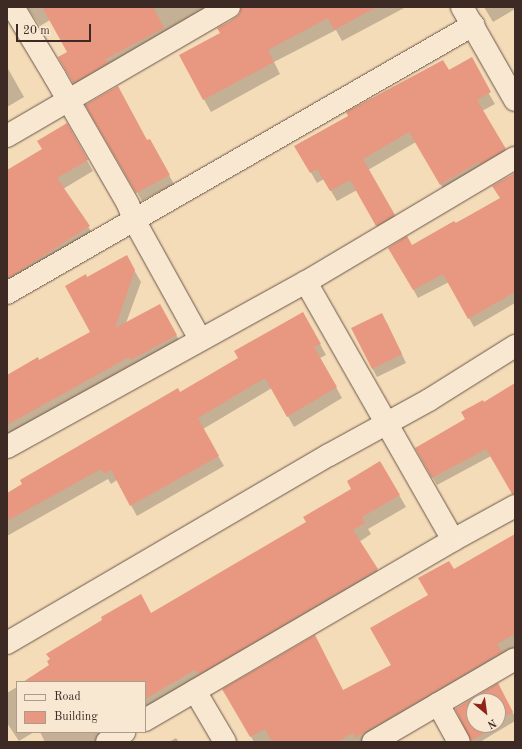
<!DOCTYPE html>
<html>
<head>
<meta charset="utf-8">
<style>
	body { margin:0 }
	#map { position:relative; width:522px; height:749px; overflow:hidden; background:#f5dcb9; font-family:"Old Standard TT",serif }
	div>[style] { position:absolute }
	.shadow>* { inset:0; background:#0003 }
	.building>* { inset:0; background:#e89880 }
	.roads { filter:drop-shadow(0 0 1px #6b5649) drop-shadow(0 0 1px #6b5649) }
	.minor>* { height:22px; margin:-11px; padding:0 11px; transform-origin:11px; border-radius:11px; background:#f8e8d2 }
	span { translate:-50% -50%; white-space:nowrap; text-align:center; line-height:1.15; -webkit-text-stroke:4px #f8e8d2; paint-order:stroke }
	.frame { position:absolute; inset:0; border:8px solid #3d2a24; pointer-events:none }
	.legend { position:absolute; left:16px; top:681px; width:130px; height:52px; box-sizing:border-box; background:#f8e8d2; border:1px solid #ad9c8c; margin:0; padding:5px 7px; list-style:none; font-size:12px; color:#3d2a24 }
	.legend li { display:flex; align-items:center; gap:8px; height:20px }
	.legend b { width:20px; border:1px solid #ad9c8c }
	.north { position:absolute; left:466px; top:693px; width:40px; height:40px; box-sizing:border-box; background:#f8e8d2; border:1px solid #ad9c8c; border-radius:50%; rotate:151deg; font-size:11px; font-weight:700; line-height:16px; text-align:center; color:#3d2a24 }
	.north::after { content:''; display:block; margin:auto; width:14px; height:18px; background:#8f2418; clip-path:polygon(50% 0,100% 100%,50% 72%,0 100%) }
	.scale { position:absolute; left:16px; top:24px; width:75px; height:18px; box-sizing:border-box; border:2px solid #3d2a24; border-top:0; padding-left:5px; font-size:12px; line-height:14px; white-space:nowrap; color:#3d2a24; -webkit-text-stroke:3px #f8e8d2; paint-order:stroke }
</style>
</head>
<body>
<div id="map">
	<div class="shadow">
		<div style="clip-path:polygon(27px 7px,233px 7px,81px 95px,59px 58px,68px 52px,50px 20px,40px 26px)"></div>
		<div style="clip-path:polygon(239px 7px,406px 7px,342px 41px,336px 30px,274px 62px,280px 74px,211px 112px,180px 56px,222px 34px,219px 29px,240px 14px,242px 8px)"></div>
		<div style="clip-path:polygon(484px 7px,515px 7px,515px 9px,493px 22px)"></div>
		<div style="clip-path:polygon(469px 60px,495px 104px,482px 111px,511px 160px,447px 195px,416px 142px,368px 170px,400px 226px,383px 236px,357px 190px,337px 201px,324px 179px,317px 183px,296px 146px)"></div>
		<div style="clip-path:polygon(7px 67px,24px 97px,7px 107px)"></div>
		<div style="clip-path:polygon(87px 105px,147px 141px,149px 140px,174px 184px,142px 201px)"></div>
		<div style="clip-path:polygon(67px 125px,93px 171px,63px 189px,95px 237px,7px 292px,7px 171px,43px 150px)"></div>
		<div style="clip-path:polygon(515px 174px,515px 303px,474px 327px,449px 282px,418px 298px,390px 248px,412px 246px,501px 199px)"></div>
		<div style="clip-path:polygon(126px 256px,141px 282px,126px 323px,166px 316px,182px 346px,7px 438px,7px 376px,39px 361px,91px 332px,87px 278px)"></div>
		<div style="clip-path:polygon(303px 313px,326px 355px,320px 358px,342px 398px,294px 427px,272px 388px,203px 429px,224px 466px,137px 516px,117px 480px,111px 484px,108px 479px,7px 536px,7px 494px,239px 359px)"></div>
		<div style="clip-path:polygon(387px 323px,406px 363px,377px 377px,372px 368px)"></div>
		<div style="clip-path:polygon(515px 386px,515px 479px,491px 456px,437px 485px,416px 448px,466px 420px,484px 403px)"></div>
		<div style="clip-path:polygon(380px 462px,406px 507px,368px 529px,371px 534px,359px 542px,384px 581px,145px 720px,145px 682px,25px 682px,151px 614px,308px 523px,353px 489px)"></div>
		<div style="clip-path:polygon(515px 536px,515px 651px,368px 742px,254px 742px,224px 690px,343px 692px,393px 665px,429px 595px,454px 571px)"></div>
		<div style="clip-path:polygon(evenodd,498px 685px,515px 717px,515px 721px,480px 742px,473px 742px,456px 709px,498px 685px,474px 701px,498px 701px,498px 725px,474px 725px,474px 701px)"></div>
		<div style="clip-path:polygon(17px 687px,17px 732px,34px 732px,19px 741px,7px 723px,7px 693px)"></div>
		<div style="clip-path:polygon(40px 732px,117px 732px,100px 742px,45px 742px)"></div>
		<div style="clip-path:polygon(176px 738px,179px 742px,169px 742px)"></div>
	</div>
	<div class="building">
		<div style="clip-path:polygon(42px 7px,153px 7px,164px 28px,106px 59px,108px 63px,73px 83px,58px 57px,67px 52px)"></div>
		<div style="clip-path:polygon(241px 7px,377px 7px,334px 30px,328px 18px,268px 50px,274px 62px,203px 100px,179px 55px,220px 33px,217px 28px,236px 18px,240px 13px)"></div>
		<div style="clip-path:polygon(472px 57px,491px 92px,477px 100px,506px 149px,480px 164px,479px 162px,440px 185px,409px 132px,363px 159px,395px 215px,376px 226px,350px 180px,330px 191px,317px 169px,310px 173px,294px 146px,348px 116px,346px 112px,443px 60px,449px 70px)"></div>
		<div style="clip-path:polygon(118px 86px,147px 140px,150px 139px,170px 175px,136px 193px,85px 105px)"></div>
		<div style="clip-path:polygon(67px 123px,88px 160px,57px 178px,90px 226px,7px 279px,7px 170px,42px 149px,37px 141px)"></div>
		<div style="clip-path:polygon(515px 173px,515px 292px,468px 319px,443px 274px,413px 290px,388px 248px,407px 236px,412px 245px,454px 221px,456px 223px,500px 198px,492px 186px)"></div>
		<div style="clip-path:polygon(127px 255px,135px 270px,115px 328px,160px 304px,177px 335px,131px 360px,129px 357px,7px 425px,7px 375px,38px 357px,39px 360px,90px 332px,65px 286px,86px 274px,87px 277px)"></div>
		<div style="clip-path:polygon(303px 312px,321px 344px,314px 347px,337px 387px,287px 417px,265px 378px,198px 418px,219px 456px,130px 506px,111px 470px,104px 474px,101px 469px,7px 521px,7px 493px,22px 484px,20px 480px,178px 388px,180px 392px,238px 358px,234px 351px)"></div>
		<div style="clip-path:polygon(382px 313px,402px 354px,372px 369px,351px 328px)"></div>
		<div style="clip-path:polygon(515px 383px,515px 494px,512px 494px,486px 449px,432px 478px,415px 448px,465px 419px,461px 412px,483px 400px,484px 402px)"></div>
		<div style="clip-path:polygon(380px 461px,400px 495px,362px 517px,365px 523px,353px 530px,378px 569px,210px 668px,198px 674px,195px 670px,145px 699px,145px 682px,23px 682px,49px 665px,47px 661px,50px 659px,46px 654px,102px 620px,101px 617px,141px 594px,151px 613px,306px 522px,303px 517px,351px 489px,347px 481px)"></div>
		<div style="clip-path:polygon(515px 534px,515px 634px,497px 644px,502px 652px,355px 738px,353px 733px,337px 742px,272px 742px,265px 729px,250px 737px,222px 689px,315px 635px,343px 690px,391px 665px,370px 628px,428px 595px,418px 578px,449px 561px,454px 569px)"></div>
		<div style="clip-path:polygon(498px 683px,513px 712px,498px 720px,498px 701px,474px 701px,474px 725px,489px 725px,492px 729px,471px 741px,455px 709px)"></div>
	</div>
	<div class="roads">
		<div class="minor">
			<div style="left:13px;top:7px;width:82px;rotate:59deg"></div>
			<div style="left:55px;top:77px;width:146px;rotate:60.1deg"></div>
			<div style="left:128px;top:204px;width:17px;rotate:69deg"></div>
			<div style="left:134px;top:220px;width:136px;rotate:61deg"></div>
			<div style="left:462px;top:7px;width:107px;rotate:60.3deg"></div>
			<div style="left:7px;top:136px;width:257px;rotate:-30.2deg"></div>
			<div style="left:7px;top:293px;width:538px;rotate:-29.9deg"></div>
			<div style="left:7px;top:447px;width:342px;rotate:-28.9deg"></div>
			<div style="left:306px;top:282px;width:243px;rotate:-30.7deg"></div>
			<div style="left:453px;top:540px;width:71px;rotate:-28.7deg"></div>
			<div style="left:7px;top:643px;width:373px;rotate:-30.3deg"></div>
			<div style="left:329px;top:455px;width:114px;rotate:-28.8deg"></div>
			<div style="left:429px;top:400px;width:102px;rotate:-32.1deg"></div>
			<div style="left:195px;top:691px;width:59px;rotate:59.5deg"></div>
			<div style="left:438px;top:704px;width:43px;rotate:61.1deg"></div>
			<div style="left:145px;top:720px;width:357px;rotate:-30.3deg"></div>
			<div style="left:453px;top:540px;width:297px;rotate:-119.7deg"></div>
			<div style="left:107px;top:742px;width:20px;rotate:-30deg"></div>
			<div style="left:373px;top:742px;width:164px;rotate:-30.3deg"></div>
		</div>
	</div>
	<div class="frame"></div>
	<ul class="legend">
	<li><b style="height:5px;background:#f8e8d2"></b>Road</li>
	<li><b style="height:11px;background:#e89880"></b>Building</li>
	</ul>
	<div class="north">N</div>
	<div class="scale">20 m</div>
</div>
</body>
</html>
